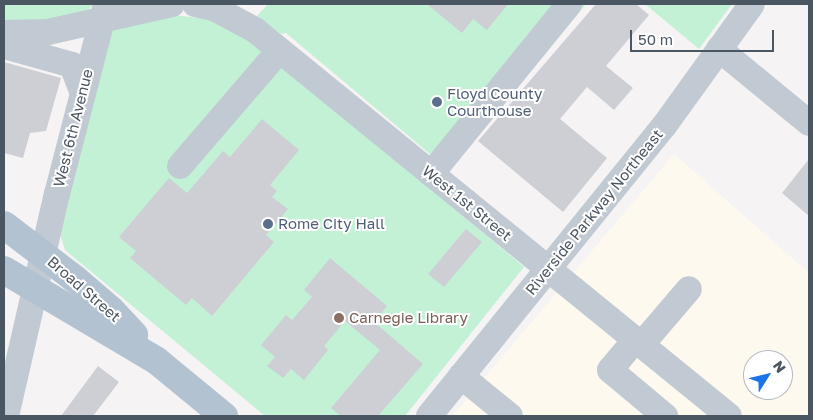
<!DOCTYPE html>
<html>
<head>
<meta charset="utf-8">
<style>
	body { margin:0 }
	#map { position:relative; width:813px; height:420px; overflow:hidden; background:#f5f3f3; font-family:"Golos Text",sans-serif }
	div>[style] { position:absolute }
	.commercial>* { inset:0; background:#fdf9ef }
	.green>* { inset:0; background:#c3f1d5 }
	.building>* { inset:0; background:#cdcfd5 }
	.minor>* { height:26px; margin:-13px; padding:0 13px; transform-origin:13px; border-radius:13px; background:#c1cad2 }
	.major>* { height:28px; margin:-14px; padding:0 14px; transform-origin:14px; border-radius:14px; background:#b3c2d1 }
	.dots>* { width:14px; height:14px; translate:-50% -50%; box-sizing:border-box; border:2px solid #fff; border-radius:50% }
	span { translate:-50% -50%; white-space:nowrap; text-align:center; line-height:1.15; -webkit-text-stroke:4px #fff; paint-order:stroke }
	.service-label { font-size:15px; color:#4e5e75 }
	.left { translate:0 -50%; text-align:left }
	.street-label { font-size:15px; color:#4a5661 }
	.education-label { font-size:15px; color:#785e54 }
	.frame { position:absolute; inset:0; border:5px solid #4a5661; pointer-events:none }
	.north { position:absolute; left:743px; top:350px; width:50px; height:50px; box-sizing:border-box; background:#fff; border:1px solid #b7bbc0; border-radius:50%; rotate:54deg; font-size:14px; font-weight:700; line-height:20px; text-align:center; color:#4a5661 }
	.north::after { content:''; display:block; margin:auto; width:18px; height:22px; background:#1a73e8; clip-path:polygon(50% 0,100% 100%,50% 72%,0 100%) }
	.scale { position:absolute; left:630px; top:30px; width:144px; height:22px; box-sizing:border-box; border:2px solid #4a5661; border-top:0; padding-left:6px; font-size:15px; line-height:18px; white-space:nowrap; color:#4a5661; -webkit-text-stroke:4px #fff; paint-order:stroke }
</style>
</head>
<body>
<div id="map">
	<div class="commercial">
		<div style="clip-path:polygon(evenodd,674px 154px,809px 273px,809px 416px,452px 416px,674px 154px,753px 360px,783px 360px,783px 390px,753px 390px,753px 360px)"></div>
	</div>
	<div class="green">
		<div style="clip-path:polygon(4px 4px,94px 4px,88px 10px,27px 25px,4px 22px)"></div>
		<div style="clip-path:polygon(268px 4px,586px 4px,449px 170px,286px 33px,281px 34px,257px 16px)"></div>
		<div style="clip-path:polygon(645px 4px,732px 4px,699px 49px)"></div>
		<div style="clip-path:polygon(166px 14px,207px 19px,250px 38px,524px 267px,405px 416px,265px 416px,65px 250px,60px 234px,111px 31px)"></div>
	</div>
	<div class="building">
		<div style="clip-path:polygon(427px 4px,508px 4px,487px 30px,473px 19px,462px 33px)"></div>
		<div style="clip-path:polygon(596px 4px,636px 4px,649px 15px,606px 66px,633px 88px,614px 110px,587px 87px,560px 119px,607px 158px,563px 212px,478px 141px)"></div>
		<div style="clip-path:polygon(4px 62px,61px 78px,46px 131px,30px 133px,23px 158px,4px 153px)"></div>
		<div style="clip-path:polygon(262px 119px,299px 150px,270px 185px,277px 191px,272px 197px,288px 209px,266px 235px,274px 242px,212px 316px,192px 298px,186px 305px,130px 258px,136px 251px,119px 237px,169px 178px,187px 193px,223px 151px,230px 157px)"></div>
		<div style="clip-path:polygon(809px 159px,809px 216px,782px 193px)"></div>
		<div style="clip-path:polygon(466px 229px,482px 242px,444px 287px,428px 274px)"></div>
		<div style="clip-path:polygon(330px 258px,387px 306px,374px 322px,423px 364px,378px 416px,341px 416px,331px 408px,380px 350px,345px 321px,324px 346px,328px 350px,304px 380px,291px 369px,283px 378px,267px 366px,275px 357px,261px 345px,286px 315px,292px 320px,312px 297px,304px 290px)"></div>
		<div style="clip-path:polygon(98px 366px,119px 382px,93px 416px,61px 416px)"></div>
	</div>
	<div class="minor">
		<div style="left:195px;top:4px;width:19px;rotate:12deg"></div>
		<div style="left:214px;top:8px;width:47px;rotate:28.2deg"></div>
		<div style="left:255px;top:30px;width:611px;rotate:39.16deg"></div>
		<div style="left:4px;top:33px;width:44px;rotate:-1.3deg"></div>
		<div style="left:48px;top:32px;width:127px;rotate:-12.7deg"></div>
		<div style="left:4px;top:46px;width:71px;rotate:15.6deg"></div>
		<div style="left:72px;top:65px;width:28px;rotate:69deg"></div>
		<div style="left:719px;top:49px;width:117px;rotate:39.4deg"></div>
		<div style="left:180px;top:166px;width:152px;rotate:-49.3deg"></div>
		<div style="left:431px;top:174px;width:219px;rotate:-50.9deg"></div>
		<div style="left:636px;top:339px;width:40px;rotate:130deg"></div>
		<div style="left:610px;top:370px;width:72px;rotate:39.9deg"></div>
		<div style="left:642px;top:344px;width:72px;rotate:-49.5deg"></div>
		<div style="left:461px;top:376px;width:63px;rotate:39.2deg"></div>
		<div style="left:6px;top:416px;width:228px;rotate:-77.1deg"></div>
		<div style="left:57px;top:194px;width:196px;rotate:-75.5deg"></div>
		<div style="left:429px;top:416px;width:373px;rotate:-51deg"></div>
		<div style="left:664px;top:126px;width:150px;rotate:-54.2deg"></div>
	</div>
	<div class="major">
		<div style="left:4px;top:225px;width:89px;rotate:37.3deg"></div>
		<div style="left:75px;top:279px;width:48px;rotate:40.7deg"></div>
		<div style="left:111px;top:310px;width:34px;rotate:47deg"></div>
		<div style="left:4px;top:270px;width:178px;rotate:30.7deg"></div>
		<div style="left:157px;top:361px;width:87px;rotate:39.4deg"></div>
	</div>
	<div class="dots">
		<div style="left:437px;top:102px;background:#5c6f8a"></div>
		<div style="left:268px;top:224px;background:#5c6f8a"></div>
		<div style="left:339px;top:318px;background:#8d6e63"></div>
	</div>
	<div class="service-label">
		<span class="left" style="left:447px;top:102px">Floyd County<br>Courthouse</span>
		<span class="left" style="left:278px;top:224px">Rome City Hall</span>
	</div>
	<div class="street-label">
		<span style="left:73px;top:128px;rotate:-76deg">West 6th Avenue</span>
		<span style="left:467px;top:203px;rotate:39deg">West 1st Street</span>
		<span style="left:594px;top:212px;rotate:-51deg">Riverside Parkway Northeast</span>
		<span style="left:84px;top:289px;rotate:41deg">Broad Street</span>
	</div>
	<div class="education-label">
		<span class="left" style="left:349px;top:318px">Carnegie Library</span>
	</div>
	<div class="frame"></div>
	<div class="north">N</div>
	<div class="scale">50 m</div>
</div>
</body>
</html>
